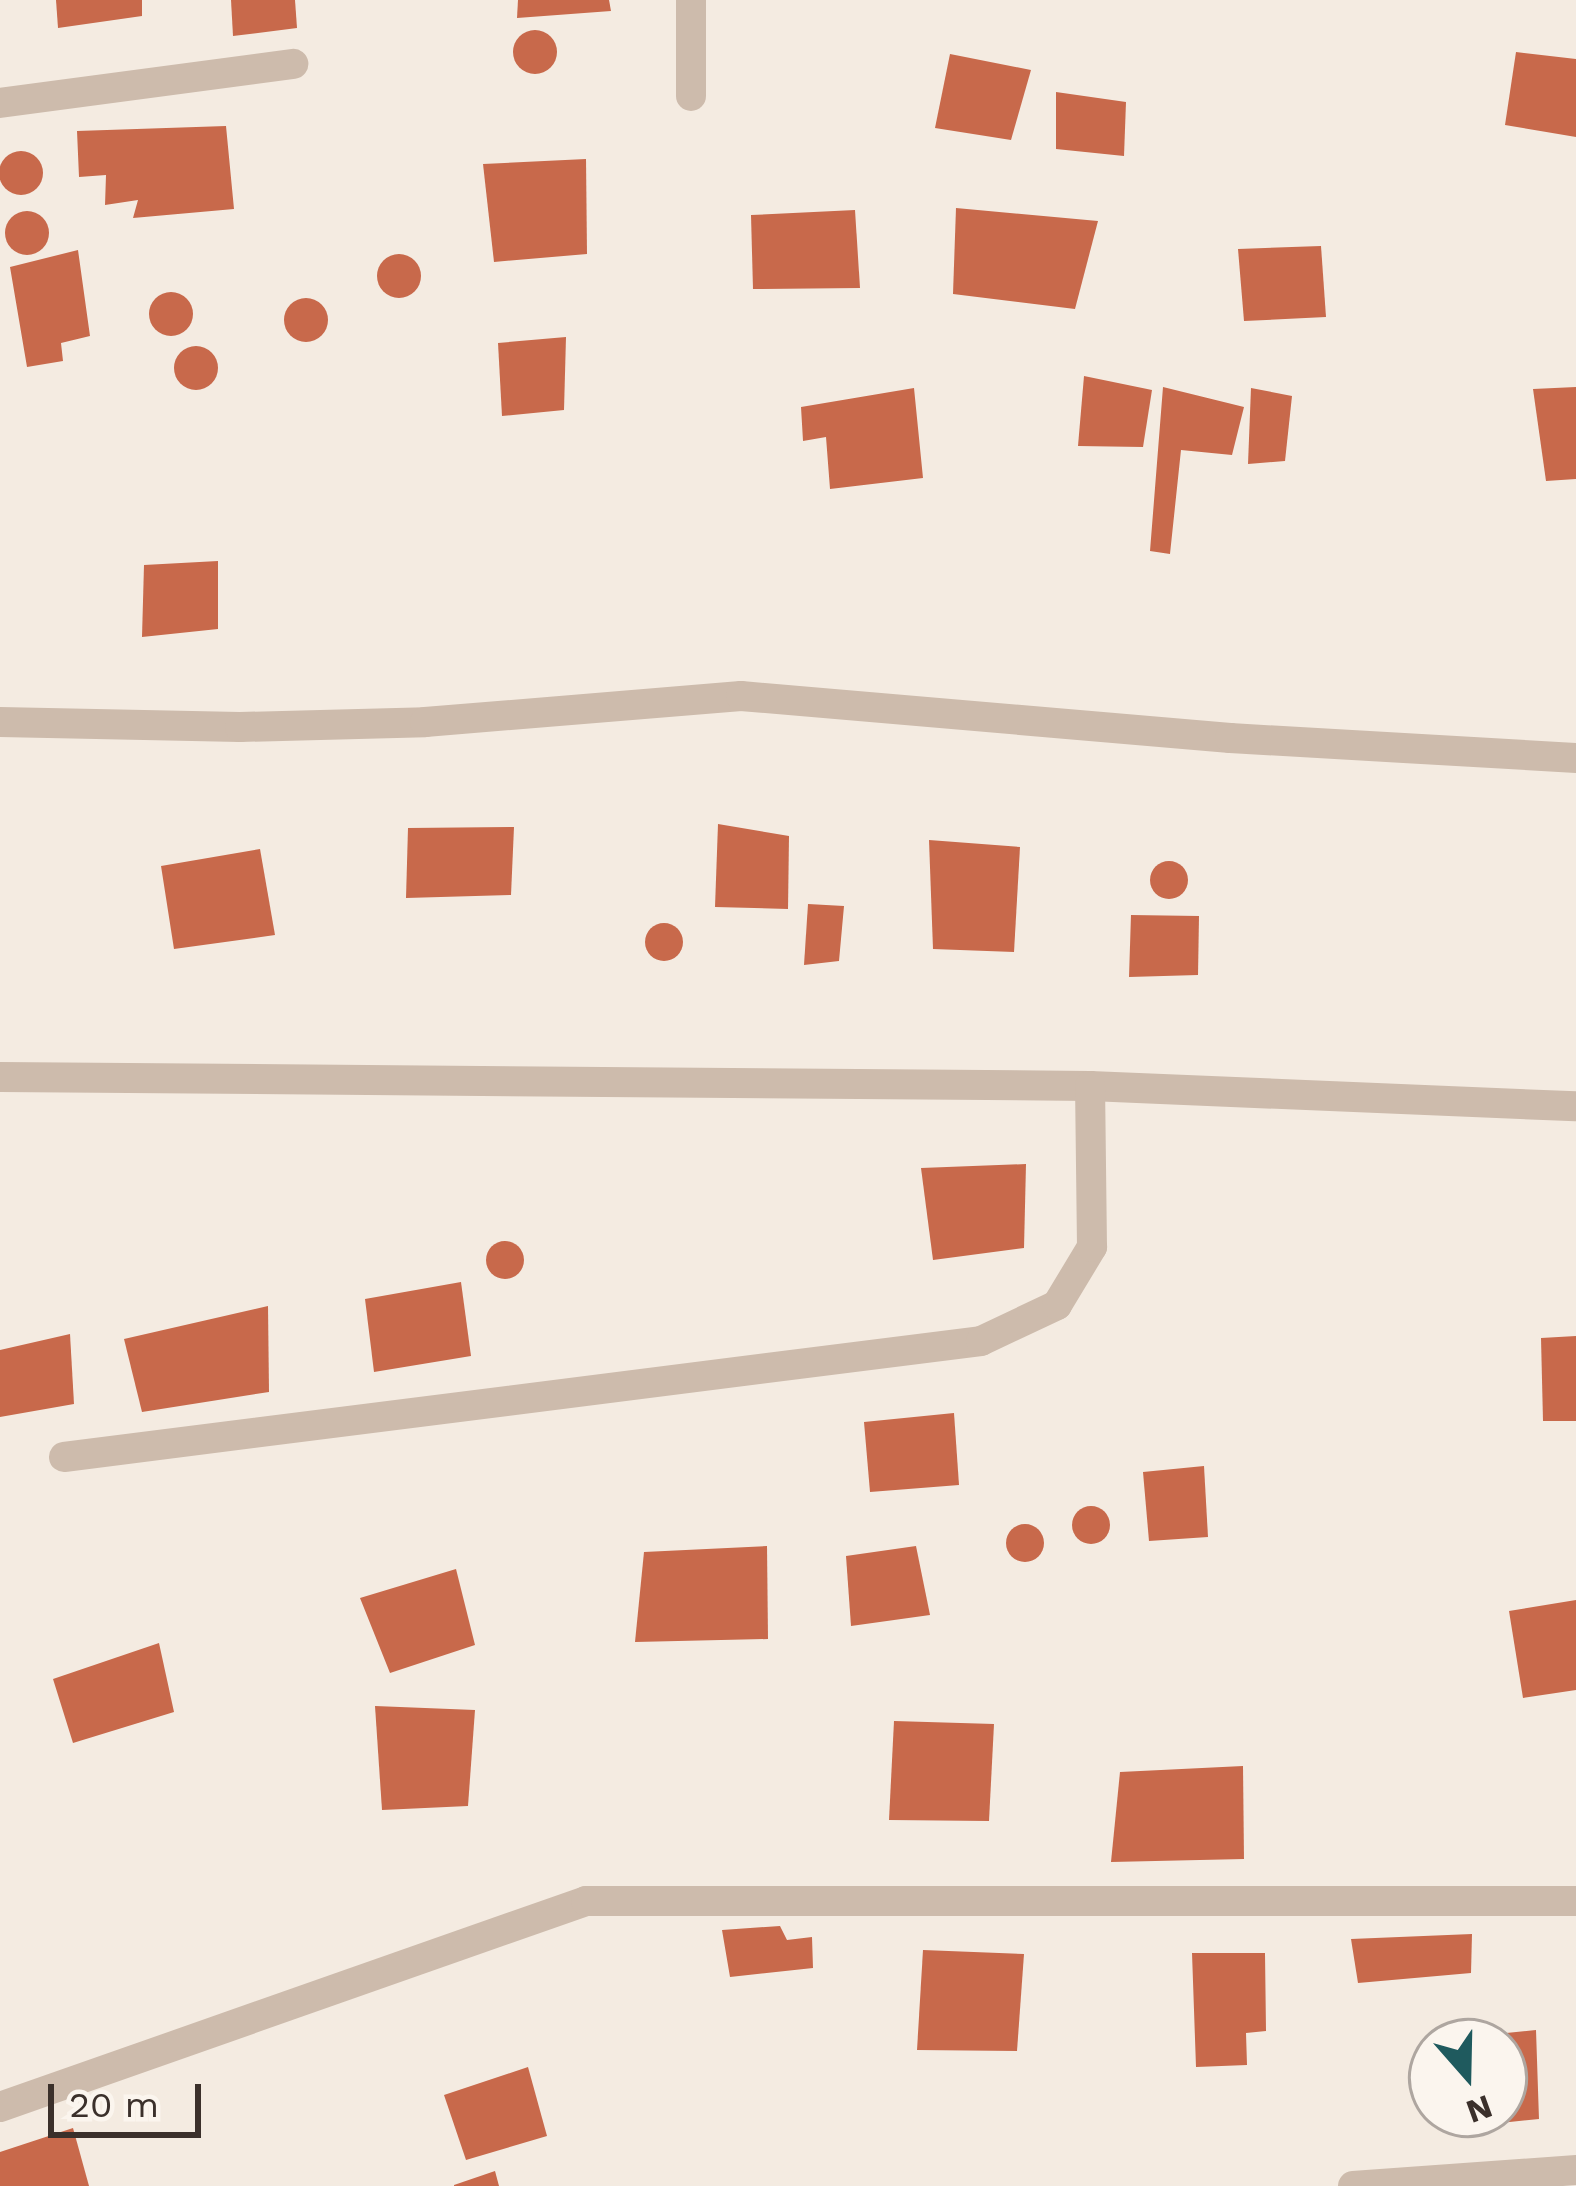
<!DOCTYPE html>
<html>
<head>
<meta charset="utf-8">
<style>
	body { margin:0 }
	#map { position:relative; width:1576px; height:2186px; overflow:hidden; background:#f4ebe1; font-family:"Work Sans",sans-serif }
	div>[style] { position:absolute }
	.building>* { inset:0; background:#c8694b }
	.round { border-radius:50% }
	.minor>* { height:30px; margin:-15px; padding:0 15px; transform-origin:15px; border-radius:15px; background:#cdbbac }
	span { translate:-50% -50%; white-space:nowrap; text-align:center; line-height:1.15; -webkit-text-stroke:12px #fbf5ee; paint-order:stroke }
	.north { position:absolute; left:1408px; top:2018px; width:120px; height:120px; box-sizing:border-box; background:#fbf5ee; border:3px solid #aea6a0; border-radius:50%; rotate:160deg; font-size:33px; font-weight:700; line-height:48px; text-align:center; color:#3b302b }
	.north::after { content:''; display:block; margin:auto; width:42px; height:54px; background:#1f5a5e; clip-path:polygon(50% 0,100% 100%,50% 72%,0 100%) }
	.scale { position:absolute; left:48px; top:2084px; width:153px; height:54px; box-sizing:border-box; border:6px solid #3b302b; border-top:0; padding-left:15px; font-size:36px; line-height:42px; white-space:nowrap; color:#3b302b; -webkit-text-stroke:9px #fbf5ee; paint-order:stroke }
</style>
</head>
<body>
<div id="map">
	<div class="building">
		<div style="clip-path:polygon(56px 0,142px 0,142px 16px,58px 28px)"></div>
		<div style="clip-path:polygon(231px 0,295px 0,297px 28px,233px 36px)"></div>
		<div style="clip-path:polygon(518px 0,609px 0,611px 11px,517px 18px)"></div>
		<div class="round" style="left:513px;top:30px;width:44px;height:44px"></div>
		<div style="clip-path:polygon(1516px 52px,1576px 59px,1576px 137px,1505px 125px)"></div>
		<div style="clip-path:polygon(950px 54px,1031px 70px,1011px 140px,935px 128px)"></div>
		<div style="clip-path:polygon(1056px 92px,1126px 102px,1124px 156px,1056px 149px)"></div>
		<div style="clip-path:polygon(226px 126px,234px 209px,133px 218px,138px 200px,105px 205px,106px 175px,79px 177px,77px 131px)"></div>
		<div class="round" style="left:-1px;top:151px;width:44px;height:44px"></div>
		<div style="clip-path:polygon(586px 159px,587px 254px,494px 262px,483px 164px)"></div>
		<div style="clip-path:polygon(956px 208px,1098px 221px,1075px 309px,953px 294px)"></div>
		<div style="clip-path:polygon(855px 210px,860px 288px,753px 289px,751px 215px)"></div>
		<div class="round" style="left:5px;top:211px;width:44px;height:44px"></div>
		<div style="clip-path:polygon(1321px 246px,1326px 317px,1244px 321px,1238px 249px)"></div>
		<div style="clip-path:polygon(78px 250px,90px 336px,61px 343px,63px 361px,27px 367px,10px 267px)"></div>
		<div class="round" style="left:377px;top:254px;width:44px;height:44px"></div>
		<div class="round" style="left:149px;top:292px;width:44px;height:44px"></div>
		<div class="round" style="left:284px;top:298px;width:44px;height:44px"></div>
		<div style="clip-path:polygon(566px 337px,564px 410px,502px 416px,498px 343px)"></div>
		<div class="round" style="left:174px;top:346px;width:44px;height:44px"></div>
		<div style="clip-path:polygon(1084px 376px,1152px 390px,1143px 447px,1078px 446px)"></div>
		<div style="clip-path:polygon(1163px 387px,1244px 407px,1232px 455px,1181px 450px,1170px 554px,1150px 551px)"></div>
		<div style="clip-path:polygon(1576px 387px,1576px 479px,1546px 481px,1533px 389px)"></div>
		<div style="clip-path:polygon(914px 388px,923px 478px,830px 489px,826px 437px,803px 441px,801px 407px)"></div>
		<div style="clip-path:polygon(1251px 388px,1292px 396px,1285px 461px,1248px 464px)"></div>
		<div style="clip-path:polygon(218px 561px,218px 629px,142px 637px,144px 565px)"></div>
		<div style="clip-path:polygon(718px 824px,789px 836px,788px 909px,715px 907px)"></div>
		<div style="clip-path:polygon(514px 827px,511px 895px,406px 898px,408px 828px)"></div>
		<div style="clip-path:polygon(929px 840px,1020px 847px,1014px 952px,933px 949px)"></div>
		<div style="clip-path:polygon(260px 849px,275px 935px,174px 949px,161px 866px)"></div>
		<div class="round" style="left:1150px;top:861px;width:38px;height:38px"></div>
		<div style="clip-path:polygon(808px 904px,844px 906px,839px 961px,804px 965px)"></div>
		<div style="clip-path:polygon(1131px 915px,1199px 916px,1198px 975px,1129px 977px)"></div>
		<div class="round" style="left:645px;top:923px;width:38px;height:38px"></div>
		<div style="clip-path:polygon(1026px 1164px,1024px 1248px,933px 1260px,921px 1168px)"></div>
		<div class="round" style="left:486px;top:1241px;width:38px;height:38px"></div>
		<div style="clip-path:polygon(461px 1282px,471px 1356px,374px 1372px,365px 1299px)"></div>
		<div style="clip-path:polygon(268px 1306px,269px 1392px,142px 1412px,124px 1339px)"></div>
		<div style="clip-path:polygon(70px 1334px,74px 1404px,0 1417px,0 1350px)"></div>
		<div style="clip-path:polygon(1576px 1336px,1576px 1421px,1543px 1421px,1541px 1338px)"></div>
		<div style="clip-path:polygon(954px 1413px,959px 1485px,870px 1492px,864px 1422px)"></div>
		<div style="clip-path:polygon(1204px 1466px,1208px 1537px,1149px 1541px,1143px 1472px)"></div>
		<div class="round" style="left:1072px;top:1506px;width:38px;height:38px"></div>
		<div class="round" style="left:1006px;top:1524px;width:38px;height:38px"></div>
		<div style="clip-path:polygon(767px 1546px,768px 1639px,635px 1642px,644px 1552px)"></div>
		<div style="clip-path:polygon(916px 1546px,930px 1615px,851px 1626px,846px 1556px)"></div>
		<div style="clip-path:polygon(456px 1569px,475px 1645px,390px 1673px,360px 1598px)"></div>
		<div style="clip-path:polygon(1576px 1600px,1576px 1690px,1523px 1698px,1509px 1611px)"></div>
		<div style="clip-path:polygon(159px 1643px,174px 1712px,73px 1743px,53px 1679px)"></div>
		<div style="clip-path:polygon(375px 1706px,475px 1710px,468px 1806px,382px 1810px)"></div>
		<div style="clip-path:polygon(894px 1721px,994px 1724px,989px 1821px,889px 1820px)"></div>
		<div style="clip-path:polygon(1243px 1766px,1244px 1859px,1111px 1862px,1120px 1772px)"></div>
		<div style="clip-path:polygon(780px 1926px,787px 1940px,812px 1937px,813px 1968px,730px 1977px,722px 1930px)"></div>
		<div style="clip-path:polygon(1472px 1934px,1471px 1973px,1358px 1983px,1351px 1939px)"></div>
		<div style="clip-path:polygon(923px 1950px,1024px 1954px,1017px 2051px,917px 2050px)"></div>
		<div style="clip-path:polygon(1192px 1953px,1265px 1953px,1266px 2031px,1246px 2033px,1247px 2065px,1196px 2067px)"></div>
		<div style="clip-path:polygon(1536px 2030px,1539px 2119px,1444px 2129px,1442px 2114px,1504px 2114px,1504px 2042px,1447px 2039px)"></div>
		<div style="clip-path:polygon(528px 2067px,547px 2136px,466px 2160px,444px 2095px)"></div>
		<div style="clip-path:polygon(73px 2128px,89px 2186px,0 2186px,0 2152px)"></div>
		<div style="clip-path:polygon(495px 2171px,499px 2186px,454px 2186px,454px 2185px)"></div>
	</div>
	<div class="minor">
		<div style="left:691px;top:96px;width:96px;rotate:-90deg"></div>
		<div style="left:0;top:103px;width:296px;rotate:-7.6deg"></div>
		<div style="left:0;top:722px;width:240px;rotate:1.2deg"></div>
		<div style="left:240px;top:727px;width:185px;rotate:-1.5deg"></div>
		<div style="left:425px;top:722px;width:317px;rotate:-4.7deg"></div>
		<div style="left:741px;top:696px;width:491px;rotate:4.9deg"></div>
		<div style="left:1230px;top:738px;width:347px;rotate:3.3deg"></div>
		<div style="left:0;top:1077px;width:1090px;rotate:0.47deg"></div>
		<div style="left:1090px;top:1086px;width:486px;rotate:2.4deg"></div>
		<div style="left:64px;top:1457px;width:924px;rotate:-7.21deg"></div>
		<div style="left:981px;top:1341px;width:84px;rotate:-25.3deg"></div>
		<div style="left:1057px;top:1305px;width:68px;rotate:-58.9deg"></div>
		<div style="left:1092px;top:1247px;width:161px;rotate:-90.7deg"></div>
		<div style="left:0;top:2107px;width:621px;rotate:-19.37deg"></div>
		<div style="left:586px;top:1901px;width:990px"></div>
		<div style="left:1353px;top:2186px;width:224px;rotate:-4.1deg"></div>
	</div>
	<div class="north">N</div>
	<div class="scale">20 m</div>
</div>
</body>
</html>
